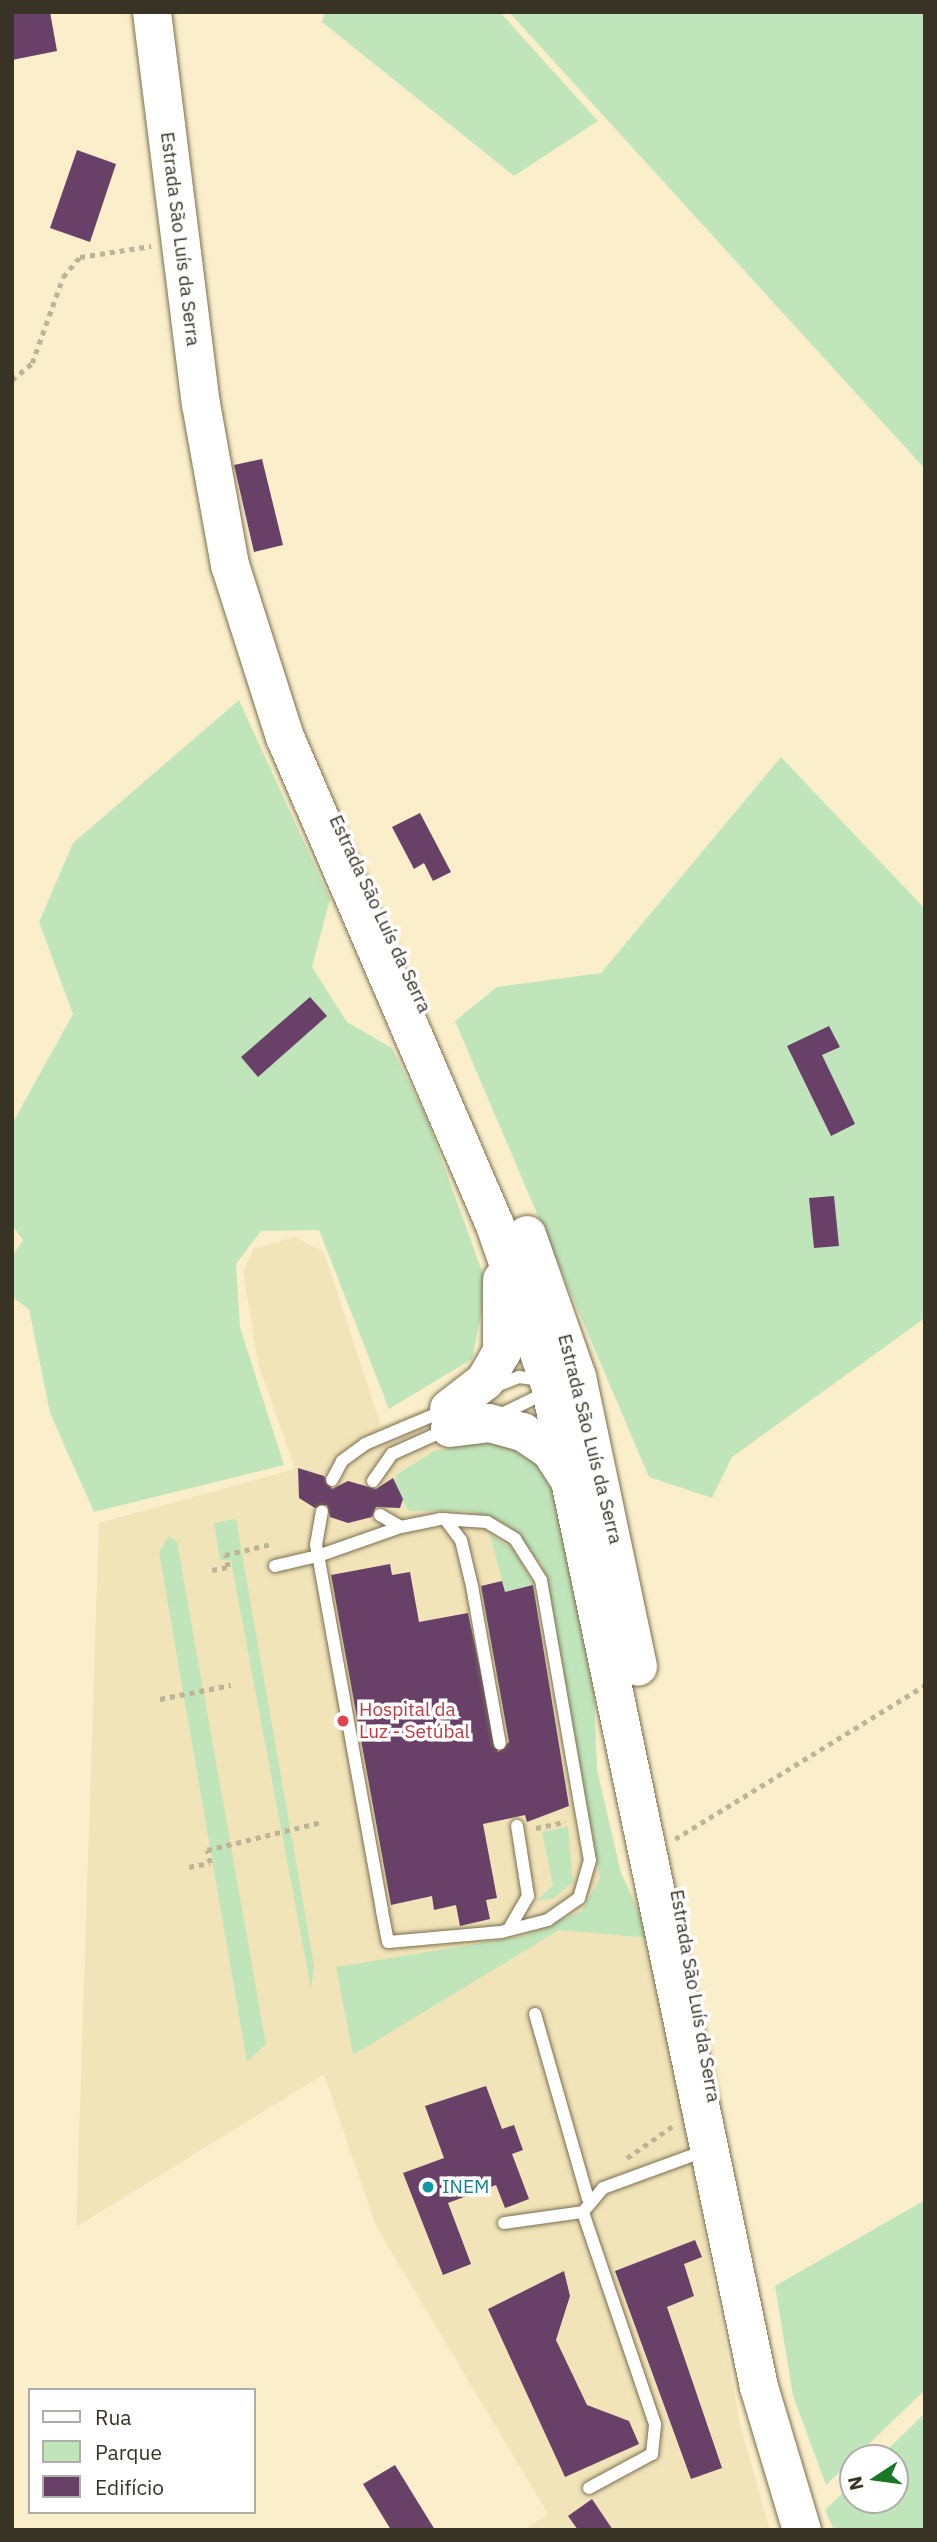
<!DOCTYPE html>
<html>
<head>
<meta charset="utf-8">
<style>
	body { margin:0 }
	#map { position:relative; width:937px; height:2542px; overflow:hidden; background:#fbefcb; font-family:"IBM Plex Sans",sans-serif }
	div>[style] { position:absolute }
	.built>* { inset:0; background:#f2e4b9 }
	.green>* { inset:0; background:#c1e5bb }
	.building>* { inset:0; background:#684068 }
	.path>* { height:4.5px; margin-top:-2.25px; transform-origin:0; background:repeating-linear-gradient(90deg,#bdb396 0 5px,transparent 0 10px) }
	.roads { filter:drop-shadow(0 0 2px #7a6f4f) drop-shadow(0 0 2px #7a6f4f) }
	.service>* { height:12px; margin:-6px; padding:0 6px; transform-origin:6px; border-radius:6px; background:#fff }
	.primary>* { height:38px; margin:-19px; padding:0 19px; transform-origin:19px; border-radius:19px; background:#fff }
	.dots>* { width:19px; height:19px; translate:-50% -50%; box-sizing:border-box; border:4px solid #fff; border-radius:50% }
	span { translate:-50% -50%; white-space:nowrap; text-align:center; line-height:1.15; -webkit-text-stroke:7px #fff; paint-order:stroke }
	.street-label { font-size:19px; color:#383325 }
	.health-label { font-size:19px; color:#be3a42 }
	.left { translate:0 -50%; text-align:left }
	.culture-label { font-size:19px; color:#0d838f }
	.frame { position:absolute; inset:0; border:14px solid #383325; pointer-events:none }
	.legend { position:absolute; left:28px; top:2388px; width:228px; height:126px; box-sizing:border-box; background:#fff; border:2px solid #afada8; margin:0; padding:9px 12px; list-style:none; font-size:21px; color:#383325 }
	.legend li { display:flex; align-items:center; gap:14px; height:35px }
	.legend b { width:35px; border:2px solid #afada8 }
	.north { position:absolute; left:839px; top:2444px; width:70px; height:70px; box-sizing:border-box; background:#fff; border:2px solid #afada8; border-radius:50%; rotate:257deg; font-size:19px; font-weight:700; line-height:28px; text-align:center; color:#383325 }
	.north::after { content:''; display:block; margin:auto; width:24px; height:32px; background:#167727; clip-path:polygon(50% 0,100% 100%,50% 72%,0 100%) }
</style>
</head>
<body>
<div id="map">
	<div class="built">
		<div style="clip-path:polygon(295px 1237px,324px 1252px,381px 1426px,430px 1407px,491px 1351px,594px 1695px,597px 1770px,621px 1873px,646px 1920px,741px 2428px,770px 2530px,525px 2530px,548px 2514px,376px 2226px,324px 2074px,76px 2227px,99px 1523px,295px 1469px,258px 1363px,243px 1272px,253px 1249px)"></div>
	</div>
	<div class="green">
		<div style="clip-path:polygon(325px 12px,500px 12px,598px 121px,514px 176px,322px 22px)"></div>
		<div style="clip-path:polygon(509px 12px,925px 12px,925px 469px)"></div>
		<div style="clip-path:polygon(239px 700px,330px 899px,312px 967px,347px 1022px,392px 1048px,427px 1119px,487px 1285px,472px 1359px,389px 1409px,319px 1230px,261px 1231px,236px 1264px,240px 1327px,284px 1465px,94px 1512px,50px 1413px,29px 1309px,12px 1297px,12px 1257px,23px 1240px,12px 1225px,12px 1124px,73px 1014px,39px 922px,73px 843px)"></div>
		<div style="clip-path:polygon(781px 757px,925px 909px,925px 1318px,732px 1457px,712px 1498px,649px 1477px,455px 1021px,497px 987px,601px 973px)"></div>
		<div style="clip-path:polygon(487px 1441px,512px 1446px,538px 1464px,558px 1500px,593px 1669px,597px 1770px,621px 1873px,650px 1938px,559px 1930px,353px 2055px,336px 1967px,524px 1936px,582px 1911px,600px 1878px,542px 1564px,505px 1523px,468px 1511px,409px 1511px,393px 1486px,396px 1475px,434px 1451px)"></div>
		<div style="clip-path:polygon(236px 1519px,314px 1965px,311px 1989px,231px 1561px,220px 1560px,214px 1523px)"></div>
		<div style="clip-path:polygon(490px 1534px,515px 1551px,533px 1585px,505px 1592px)"></div>
		<div style="clip-path:polygon(169px 1536px,177px 1542px,266px 2044px,247px 2062px,159px 1552px)"></div>
		<div style="clip-path:polygon(568px 1826px,573px 1882px,554px 1898px,537px 1901px,553px 1885px,542px 1832px)"></div>
		<div style="clip-path:polygon(925px 2200px,925px 2390px,826px 2485px,793px 2396px,775px 2286px)"></div>
		<div style="clip-path:polygon(925px 2413px,925px 2530px,834px 2530px,825px 2510px,853px 2483px,853px 2500px,895px 2500px,895px 2458px,879px 2458px)"></div>
	</div>
	<div class="building">
		<div style="clip-path:polygon(12px 12px,50px 12px,57px 51px,12px 60px)"></div>
		<div style="clip-path:polygon(77px 150px,116px 164px,90px 242px,50px 228px)"></div>
		<div style="clip-path:polygon(262px 459px,283px 545px,254px 552px,234px 465px)"></div>
		<div style="clip-path:polygon(420px 813px,451px 872px,433px 881px,424px 863px,414px 869px,392px 827px)"></div>
		<div style="clip-path:polygon(310px 997px,327px 1016px,258px 1077px,241px 1057px)"></div>
		<div style="clip-path:polygon(829px 1026px,840px 1047px,822px 1055px,855px 1124px,831px 1136px,787px 1046px)"></div>
		<div style="clip-path:polygon(834px 1196px,839px 1246px,814px 1248px,809px 1198px)"></div>
		<div style="clip-path:polygon(298px 1468px,324px 1476px,332px 1489px,348px 1481px,376px 1489px,393px 1478px,403px 1499px,400px 1508px,376px 1507px,372px 1517px,348px 1523px,330px 1517px,327px 1505px,315px 1508px,299px 1498px)"></div>
		<div style="clip-path:polygon(390px 1564px,392px 1575px,410px 1572px,419px 1622px,468px 1613px,498px 1752px,509px 1742px,481px 1586px,502px 1581px,505px 1592px,533px 1585px,569px 1806px,527px 1822px,525px 1815px,483px 1824px,497px 1898px,486px 1900px,490px 1919px,460px 1926px,456px 1905px,434px 1910px,432px 1896px,391px 1905px,331px 1575px)"></div>
		<div style="clip-path:polygon(486px 2086px,502px 2129px,514px 2125px,523px 2150px,512px 2154px,529px 2199px,505px 2208px,496px 2185px,448px 2203px,471px 2264px,443px 2275px,403px 2173px,444px 2158px,425px 2106px)"></div>
		<div style="clip-path:polygon(695px 2240px,702px 2257px,684px 2264px,694px 2296px,667px 2307px,722px 2468px,691px 2479px,615px 2271px)"></div>
		<div style="clip-path:polygon(564px 2271px,570px 2296px,556px 2340px,587px 2405px,629px 2421px,639px 2444px,565px 2477px,488px 2309px)"></div>
		<div style="clip-path:polygon(395px 2465px,435px 2530px,391px 2530px,363px 2484px)"></div>
		<div style="clip-path:polygon(592px 2499px,613px 2530px,578px 2530px,568px 2516px)"></div>
	</div>
	<div class="path">
		<div style="left:12px;top:380px;width:26px;rotate:-40deg"></div>
		<div style="left:32px;top:363px;width:91px;rotate:-70.2deg"></div>
		<div style="left:63px;top:277px;width:26px;rotate:-50deg"></div>
		<div style="left:80px;top:257px;width:72px;rotate:-8.8deg"></div>
		<div style="left:212px;top:1570px;width:16px;rotate:-11deg"></div>
		<div style="left:228px;top:1567px;width:12px;rotate:-104deg"></div>
		<div style="left:225px;top:1555px;width:47px;rotate:-13.4deg"></div>
		<div style="left:160px;top:1699px;width:72px;rotate:-11.2deg"></div>
		<div style="left:536px;top:1828px;width:30px;rotate:-12deg"></div>
		<div style="left:675px;top:1839px;width:294px;rotate:-31.6deg"></div>
		<div style="left:189px;top:1867px;width:21px;rotate:-11deg"></div>
		<div style="left:210px;top:1863px;width:13px;rotate:-103deg"></div>
		<div style="left:207px;top:1850px;width:118px;rotate:-13.7deg"></div>
		<div style="left:627px;top:2158px;width:57px;rotate:-35.1deg"></div>
	</div>
	<div class="roads">
		<div class="service">
			<div style="left:494px;top:1387px;width:27px;rotate:-22deg"></div>
			<div style="left:519px;top:1377px;width:21px;rotate:8deg"></div>
			<div style="left:502px;top:1414px;width:48px;rotate:-26deg"></div>
			<div style="left:332px;top:1480px;width:21px;rotate:-62deg"></div>
			<div style="left:342px;top:1461px;width:29px;rotate:-36deg"></div>
			<div style="left:365px;top:1444px;width:88px;rotate:-22.8deg"></div>
			<div style="left:373px;top:1481px;width:33px;rotate:-55deg"></div>
			<div style="left:392px;top:1454px;width:61px;rotate:-24.1deg"></div>
			<div style="left:380px;top:1515px;width:24px;rotate:30deg"></div>
			<div style="left:445px;top:1519px;width:26px;rotate:53deg"></div>
			<div style="left:461px;top:1540px;width:47px;rotate:76.6deg"></div>
			<div style="left:472px;top:1586px;width:160px;rotate:80deg"></div>
			<div style="left:275px;top:1566px;width:44px;rotate:-13.1deg"></div>
			<div style="left:318px;top:1556px;width:88px;rotate:-19.3deg"></div>
			<div style="left:401px;top:1527px;width:41px;rotate:-11.3deg"></div>
			<div style="left:441px;top:1519px;width:46px;rotate:3.7deg"></div>
			<div style="left:487px;top:1522px;width:33px;rotate:31deg"></div>
			<div style="left:515px;top:1539px;width:49px;rotate:57.6deg"></div>
			<div style="left:541px;top:1580px;width:284px;rotate:80.1deg"></div>
			<div style="left:590px;top:1860px;width:40px;rotate:106deg"></div>
			<div style="left:579px;top:1898px;width:38px;rotate:145deg"></div>
			<div style="left:548px;top:1920px;width:49px;rotate:165.7deg"></div>
			<div style="left:501px;top:1932px;width:113px;rotate:174.9deg"></div>
			<div style="left:388px;top:1942px;width:33px;rotate:-101deg"></div>
			<div style="left:382px;top:1910px;width:360px;rotate:-100.2deg"></div>
			<div style="left:318px;top:1556px;width:11px;rotate:-100deg"></div>
			<div style="left:316px;top:1545px;width:34px;rotate:-80deg"></div>
			<div style="left:509px;top:1929px;width:38px;rotate:-60deg"></div>
			<div style="left:528px;top:1896px;width:71px;rotate:-98.9deg"></div>
			<div style="left:535px;top:2014px;width:192px;rotate:74deg"></div>
			<div style="left:504px;top:2223px;width:80px;rotate:-7.9deg"></div>
			<div style="left:589px;top:2488px;width:72px;rotate:-28.4deg"></div>
			<div style="left:652px;top:2454px;width:30px;rotate:-84deg"></div>
			<div style="left:655px;top:2424px;width:224px;rotate:-108.8deg"></div>
			<div style="left:583px;top:2212px;width:31px;rotate:-50deg"></div>
			<div style="left:603px;top:2188px;width:111px;rotate:-20.1deg"></div>
		</div>
		<div class="primary">
			<div style="left:152px;top:12px;width:395px;rotate:82.9deg"></div>
			<div style="left:201px;top:404px;width:164px;rotate:79.8deg"></div>
			<div style="left:230px;top:565px;width:181px;rotate:72.3deg"></div>
			<div style="left:285px;top:737px;width:531px;rotate:66.72deg"></div>
			<div style="left:495px;top:1225px;width:169px;rotate:71deg"></div>
			<div style="left:550px;top:1385px;width:1024px;rotate:78.22deg"></div>
			<div style="left:759px;top:2387px;width:149px;rotate:73.3deg"></div>
			<div style="left:527px;top:1235px;width:151px;rotate:70.6deg"></div>
			<div style="left:577px;top:1377px;width:296px;rotate:78.1deg"></div>
			<div style="left:449px;top:1409px;width:46px;rotate:-37.9deg"></div>
			<div style="left:485px;top:1381px;width:34px;rotate:-60deg"></div>
			<div style="left:502px;top:1352px;width:72px;rotate:-90deg"></div>
			<div style="left:450px;top:1428px;width:39px;rotate:-7deg"></div>
			<div style="left:489px;top:1423px;width:35px;rotate:15deg"></div>
			<div style="left:523px;top:1432px;width:32px;rotate:34deg"></div>
			<div style="left:550px;top:1450px;width:33px;rotate:57deg"></div>
		</div>
	</div>
	<div class="dots">
		<div style="left:343px;top:1721px;background:#e0444e"></div>
		<div style="left:428px;top:2187px;background:#0f9aa8"></div>
	</div>
	<div class="street-label">
		<span style="left:180px;top:239px;rotate:83deg">Estrada São Luís da Serra</span>
		<span style="left:380px;top:914px;rotate:65deg">Estrada São Luís da Serra</span>
		<span style="left:590px;top:1439px;rotate:76deg">Estrada São Luís da Serra</span>
		<span style="left:695px;top:1996px;rotate:80deg">Estrada São Luís da Serra</span>
	</div>
	<div class="health-label">
		<span class="left" style="left:359px;top:1721px">Hospital da<br>Luz - Setúbal</span>
	</div>
	<div class="culture-label">
		<span class="left" style="left:442px;top:2187px">INEM</span>
	</div>
	<div class="frame"></div>
	<ul class="legend">
	<li><b style="height:9px;background:#fff"></b>Rua</li>
	<li><b style="height:19px;background:#c1e5bb"></b>Parque</li>
	<li><b style="height:19px;background:#684068"></b>Edifício</li>
	</ul>
	<div class="north">N</div>
</div>
</body>
</html>
